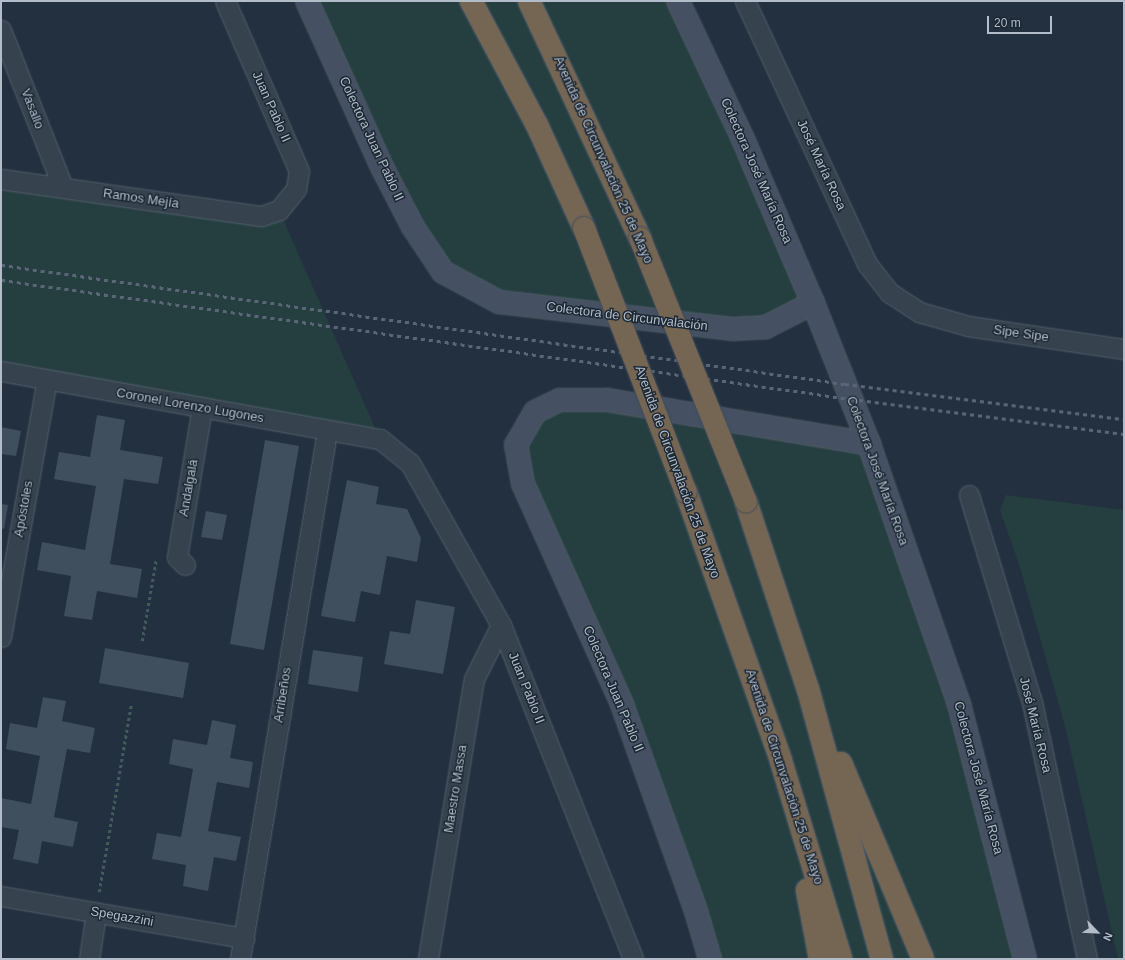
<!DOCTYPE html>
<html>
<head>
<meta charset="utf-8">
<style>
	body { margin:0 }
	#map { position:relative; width:1125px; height:960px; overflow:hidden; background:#23303f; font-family:Helvetica,sans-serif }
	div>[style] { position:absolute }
	.green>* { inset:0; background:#253e40 }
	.building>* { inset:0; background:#3f4f5e }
	.path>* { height:2.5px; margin-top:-1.25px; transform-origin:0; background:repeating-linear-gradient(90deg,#435b5d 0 3px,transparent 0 6px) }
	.roads { filter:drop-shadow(0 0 1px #55606d) drop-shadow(0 0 1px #55606d) }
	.street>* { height:19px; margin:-9.5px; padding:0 9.5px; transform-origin:9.5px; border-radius:9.5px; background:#37424f }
	.secondary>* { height:22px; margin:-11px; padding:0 11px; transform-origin:11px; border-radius:11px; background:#455162 }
	.highway>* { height:22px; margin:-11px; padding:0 11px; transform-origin:11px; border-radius:11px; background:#756654 }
	.rail>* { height:3px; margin-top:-1.5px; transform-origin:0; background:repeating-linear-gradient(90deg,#596676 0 4px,transparent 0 8px) }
	.bridges { filter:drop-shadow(0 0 1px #424d5a) drop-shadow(0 0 1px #424d5a) }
	.highway-bridge>* { height:22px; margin:-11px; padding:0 11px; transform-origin:11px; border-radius:11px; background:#756654 }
	span { translate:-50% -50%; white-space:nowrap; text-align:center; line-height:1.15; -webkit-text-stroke:3px #1c2734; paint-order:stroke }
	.street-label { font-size:13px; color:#b3bdca }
	.frame { position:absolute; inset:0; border:2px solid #b3bdca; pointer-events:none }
	.north { position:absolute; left:1077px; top:912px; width:40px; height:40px; -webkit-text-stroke:3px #1c2734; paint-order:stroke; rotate:114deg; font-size:11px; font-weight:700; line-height:16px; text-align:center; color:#b3bdca }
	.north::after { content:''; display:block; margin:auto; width:14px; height:18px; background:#b3bdca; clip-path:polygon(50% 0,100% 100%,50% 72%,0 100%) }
	.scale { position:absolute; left:987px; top:16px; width:65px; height:18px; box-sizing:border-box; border:2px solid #b3bdca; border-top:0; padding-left:5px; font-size:12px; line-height:14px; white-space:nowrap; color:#b3bdca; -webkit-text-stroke:3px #1c2734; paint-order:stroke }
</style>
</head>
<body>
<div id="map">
	<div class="green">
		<div style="clip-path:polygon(307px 1px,678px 1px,813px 303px,766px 327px,499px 302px,443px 272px)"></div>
		<div style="clip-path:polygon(1px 179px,279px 210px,380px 439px,1px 371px)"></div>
		<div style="clip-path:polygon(560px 400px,869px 444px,1025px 959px,710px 959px,516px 445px)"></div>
		<div style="clip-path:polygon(1006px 495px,1124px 510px,1124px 959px,1118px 959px,1066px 730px,1019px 564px,1000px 511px)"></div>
	</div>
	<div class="building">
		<div style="clip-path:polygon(97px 415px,125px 420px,120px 450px,163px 457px,158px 484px,124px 479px,110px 564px,142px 569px,137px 598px,97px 591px,92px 620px,64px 616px,71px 576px,37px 570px,42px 542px,85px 550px,96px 486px,54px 479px,59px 452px,90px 457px)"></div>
		<div style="clip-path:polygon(1px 427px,21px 431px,16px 456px,1px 454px)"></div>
		<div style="clip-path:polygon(265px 440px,299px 446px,264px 650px,230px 644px)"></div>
		<div style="clip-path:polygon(347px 480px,379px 487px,376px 504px,407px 509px,421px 538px,417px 562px,387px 556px,380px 595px,361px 591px,355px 622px,321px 616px)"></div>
		<div style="clip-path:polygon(1px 504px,8px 505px,4px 529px,1px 528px)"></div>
		<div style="clip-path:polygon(206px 511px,227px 515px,222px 540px,201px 537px)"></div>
		<div style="clip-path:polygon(416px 600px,455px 607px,443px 674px,384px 664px,390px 631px,410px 634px)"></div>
		<div style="clip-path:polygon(105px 648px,189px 663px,183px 698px,99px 683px)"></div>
		<div style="clip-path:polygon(313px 650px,363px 657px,358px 692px,308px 684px)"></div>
		<div style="clip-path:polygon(43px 697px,66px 701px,62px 721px,95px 728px,90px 753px,67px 749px,54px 817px,78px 822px,73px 847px,42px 841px,38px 864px,13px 859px,19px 830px,1px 827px,1px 798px,31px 804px,40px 756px,6px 749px,10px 723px,37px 728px)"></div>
		<div style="clip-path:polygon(212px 720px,236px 725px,230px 758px,253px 762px,249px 788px,217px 782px,208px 831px,241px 837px,236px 861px,214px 857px,208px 891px,183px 886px,186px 865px,152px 859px,157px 833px,181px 837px,193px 769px,169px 764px,173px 739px,207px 745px)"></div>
	</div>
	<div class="path">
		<div style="left:142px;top:641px;width:82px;rotate:-80.2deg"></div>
		<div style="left:99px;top:892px;width:191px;rotate:-80.3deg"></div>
	</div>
	<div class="roads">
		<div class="street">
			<div style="left:745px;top:1px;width:290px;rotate:65.1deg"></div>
			<div style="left:867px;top:264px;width:37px;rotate:52deg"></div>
			<div style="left:890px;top:293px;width:35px;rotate:33deg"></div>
			<div style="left:919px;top:312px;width:51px;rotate:15.9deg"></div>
			<div style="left:968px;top:326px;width:158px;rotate:8.4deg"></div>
			<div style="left:1px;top:30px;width:169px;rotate:68.5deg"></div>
			<div style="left:1px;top:179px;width:263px;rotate:8.1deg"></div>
			<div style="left:261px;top:216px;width:19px;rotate:-18deg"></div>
			<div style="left:279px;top:210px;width:27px;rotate:-51deg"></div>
			<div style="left:296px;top:189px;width:18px;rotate:-81deg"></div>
			<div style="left:299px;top:171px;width:185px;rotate:-113.5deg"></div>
			<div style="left:1px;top:371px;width:385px;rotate:10.2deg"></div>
			<div style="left:380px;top:439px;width:38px;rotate:39deg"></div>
			<div style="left:410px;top:463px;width:186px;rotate:60.7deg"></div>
			<div style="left:501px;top:625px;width:359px;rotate:68.4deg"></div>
			<div style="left:969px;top:495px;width:216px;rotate:73.1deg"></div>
			<div style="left:1032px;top:702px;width:263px;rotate:77.9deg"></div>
			<div style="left:185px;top:565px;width:11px;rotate:-135deg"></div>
			<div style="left:177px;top:557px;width:151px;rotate:-80.5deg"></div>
			<div style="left:1px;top:637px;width:261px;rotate:-79.9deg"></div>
			<div style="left:1px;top:896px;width:247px;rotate:9.8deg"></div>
			<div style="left:89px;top:959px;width:47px;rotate:-81.3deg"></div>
			<div style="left:240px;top:959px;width:535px;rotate:-80.64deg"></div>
			<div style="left:428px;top:959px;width:284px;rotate:-80.7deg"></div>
			<div style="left:474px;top:679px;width:60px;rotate:-63.4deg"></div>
		</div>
		<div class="secondary">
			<div style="left:307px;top:1px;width:184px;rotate:65.7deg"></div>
			<div style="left:383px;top:169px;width:65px;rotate:62.7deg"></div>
			<div style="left:413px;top:227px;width:54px;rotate:56.3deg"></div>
			<div style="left:443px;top:272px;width:64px;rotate:28.2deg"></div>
			<div style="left:499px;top:302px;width:236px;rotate:6.6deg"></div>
			<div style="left:733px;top:329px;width:33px;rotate:-3deg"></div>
			<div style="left:766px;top:327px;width:53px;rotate:-27.1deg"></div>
			<div style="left:678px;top:1px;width:153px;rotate:64.8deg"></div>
			<div style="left:743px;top:139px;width:178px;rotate:66.9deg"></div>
			<div style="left:813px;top:303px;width:152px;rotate:68.3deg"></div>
			<div style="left:869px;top:444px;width:275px;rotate:70.9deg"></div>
			<div style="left:959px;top:704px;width:263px;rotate:75.5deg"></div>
			<div style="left:710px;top:959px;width:50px;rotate:-106.3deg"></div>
			<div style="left:696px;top:911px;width:220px;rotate:-109.7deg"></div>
			<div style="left:622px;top:704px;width:241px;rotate:-114.2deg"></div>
			<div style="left:523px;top:484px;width:40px;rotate:-100deg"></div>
			<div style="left:516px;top:445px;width:38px;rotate:-60deg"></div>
			<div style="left:535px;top:412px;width:28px;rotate:-26deg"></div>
			<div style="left:560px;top:400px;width:47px"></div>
			<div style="left:607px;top:400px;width:266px;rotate:9.5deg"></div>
		</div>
		<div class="highway">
			<div style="left:471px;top:1px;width:140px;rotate:62deg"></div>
			<div style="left:537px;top:125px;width:113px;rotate:65.5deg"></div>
			<div style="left:529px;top:1px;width:262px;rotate:64.9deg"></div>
			<div style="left:686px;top:492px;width:285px;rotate:70.5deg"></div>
			<div style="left:781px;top:761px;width:207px;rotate:73.1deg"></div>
			<div style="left:746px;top:502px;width:197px;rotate:71.7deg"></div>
			<div style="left:808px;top:689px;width:280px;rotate:74.7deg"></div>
			<div style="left:841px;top:763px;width:212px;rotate:67.3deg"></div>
			<div style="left:807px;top:890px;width:70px;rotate:79.3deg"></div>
		</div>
	</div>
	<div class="rail">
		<div style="left:1px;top:265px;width:852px;rotate:8.03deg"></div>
		<div style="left:845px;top:384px;width:281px;rotate:7.2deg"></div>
		<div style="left:1px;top:280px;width:858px;rotate:7.97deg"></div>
		<div style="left:851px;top:399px;width:275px;rotate:7.3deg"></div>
	</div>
	<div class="bridges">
		<div class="highway-bridge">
			<div style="left:584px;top:228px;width:283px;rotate:68.9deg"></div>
			<div style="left:640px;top:238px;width:284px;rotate:68.1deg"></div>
		</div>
	</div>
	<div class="street-label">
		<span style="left:271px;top:107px;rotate:66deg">Juan Pablo II</span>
		<span style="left:32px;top:109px;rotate:69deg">Vasallo</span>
		<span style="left:371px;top:139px;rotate:65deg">Colectora Juan Pablo II</span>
		<span style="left:603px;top:160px;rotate:66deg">Avenida de Circunvalación 25 de Mayo</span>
		<span style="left:821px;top:165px;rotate:65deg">José María Rosa</span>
		<span style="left:756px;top:171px;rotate:66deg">Colectora José María Rosa</span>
		<span style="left:141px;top:199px;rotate:8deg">Ramos Mejía</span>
		<span style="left:627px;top:317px;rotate:7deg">Colectora de Circunvalación</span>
		<span style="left:1021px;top:334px;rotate:8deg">Sipe Sipe</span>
		<span style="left:190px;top:406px;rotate:10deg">Coronel Lorenzo Lugones</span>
		<span style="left:877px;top:471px;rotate:70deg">Colectora José María Rosa</span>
		<span style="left:677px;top:472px;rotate:70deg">Avenida de Circunvalación 25 de Mayo</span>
		<span style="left:189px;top:488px;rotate:-80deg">Andalgalá</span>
		<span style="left:24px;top:509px;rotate:-80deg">Apóstoles</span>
		<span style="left:526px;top:688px;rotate:68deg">Juan Pablo II</span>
		<span style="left:613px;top:689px;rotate:67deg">Colectora Juan Pablo II</span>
		<span style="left:283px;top:695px;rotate:-81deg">Arribeños</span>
		<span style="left:1035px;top:725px;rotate:76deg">José María Rosa</span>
		<span style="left:784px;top:777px;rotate:72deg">Avenida de Circunvalación 25 de Mayo</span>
		<span style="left:978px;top:778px;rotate:75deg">Colectora José María Rosa</span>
		<span style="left:456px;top:789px;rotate:-81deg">Maestro Massa</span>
		<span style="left:122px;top:917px;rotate:10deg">Spegazzini</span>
	</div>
	<div class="frame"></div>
	<div class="north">N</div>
	<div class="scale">20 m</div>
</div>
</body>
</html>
